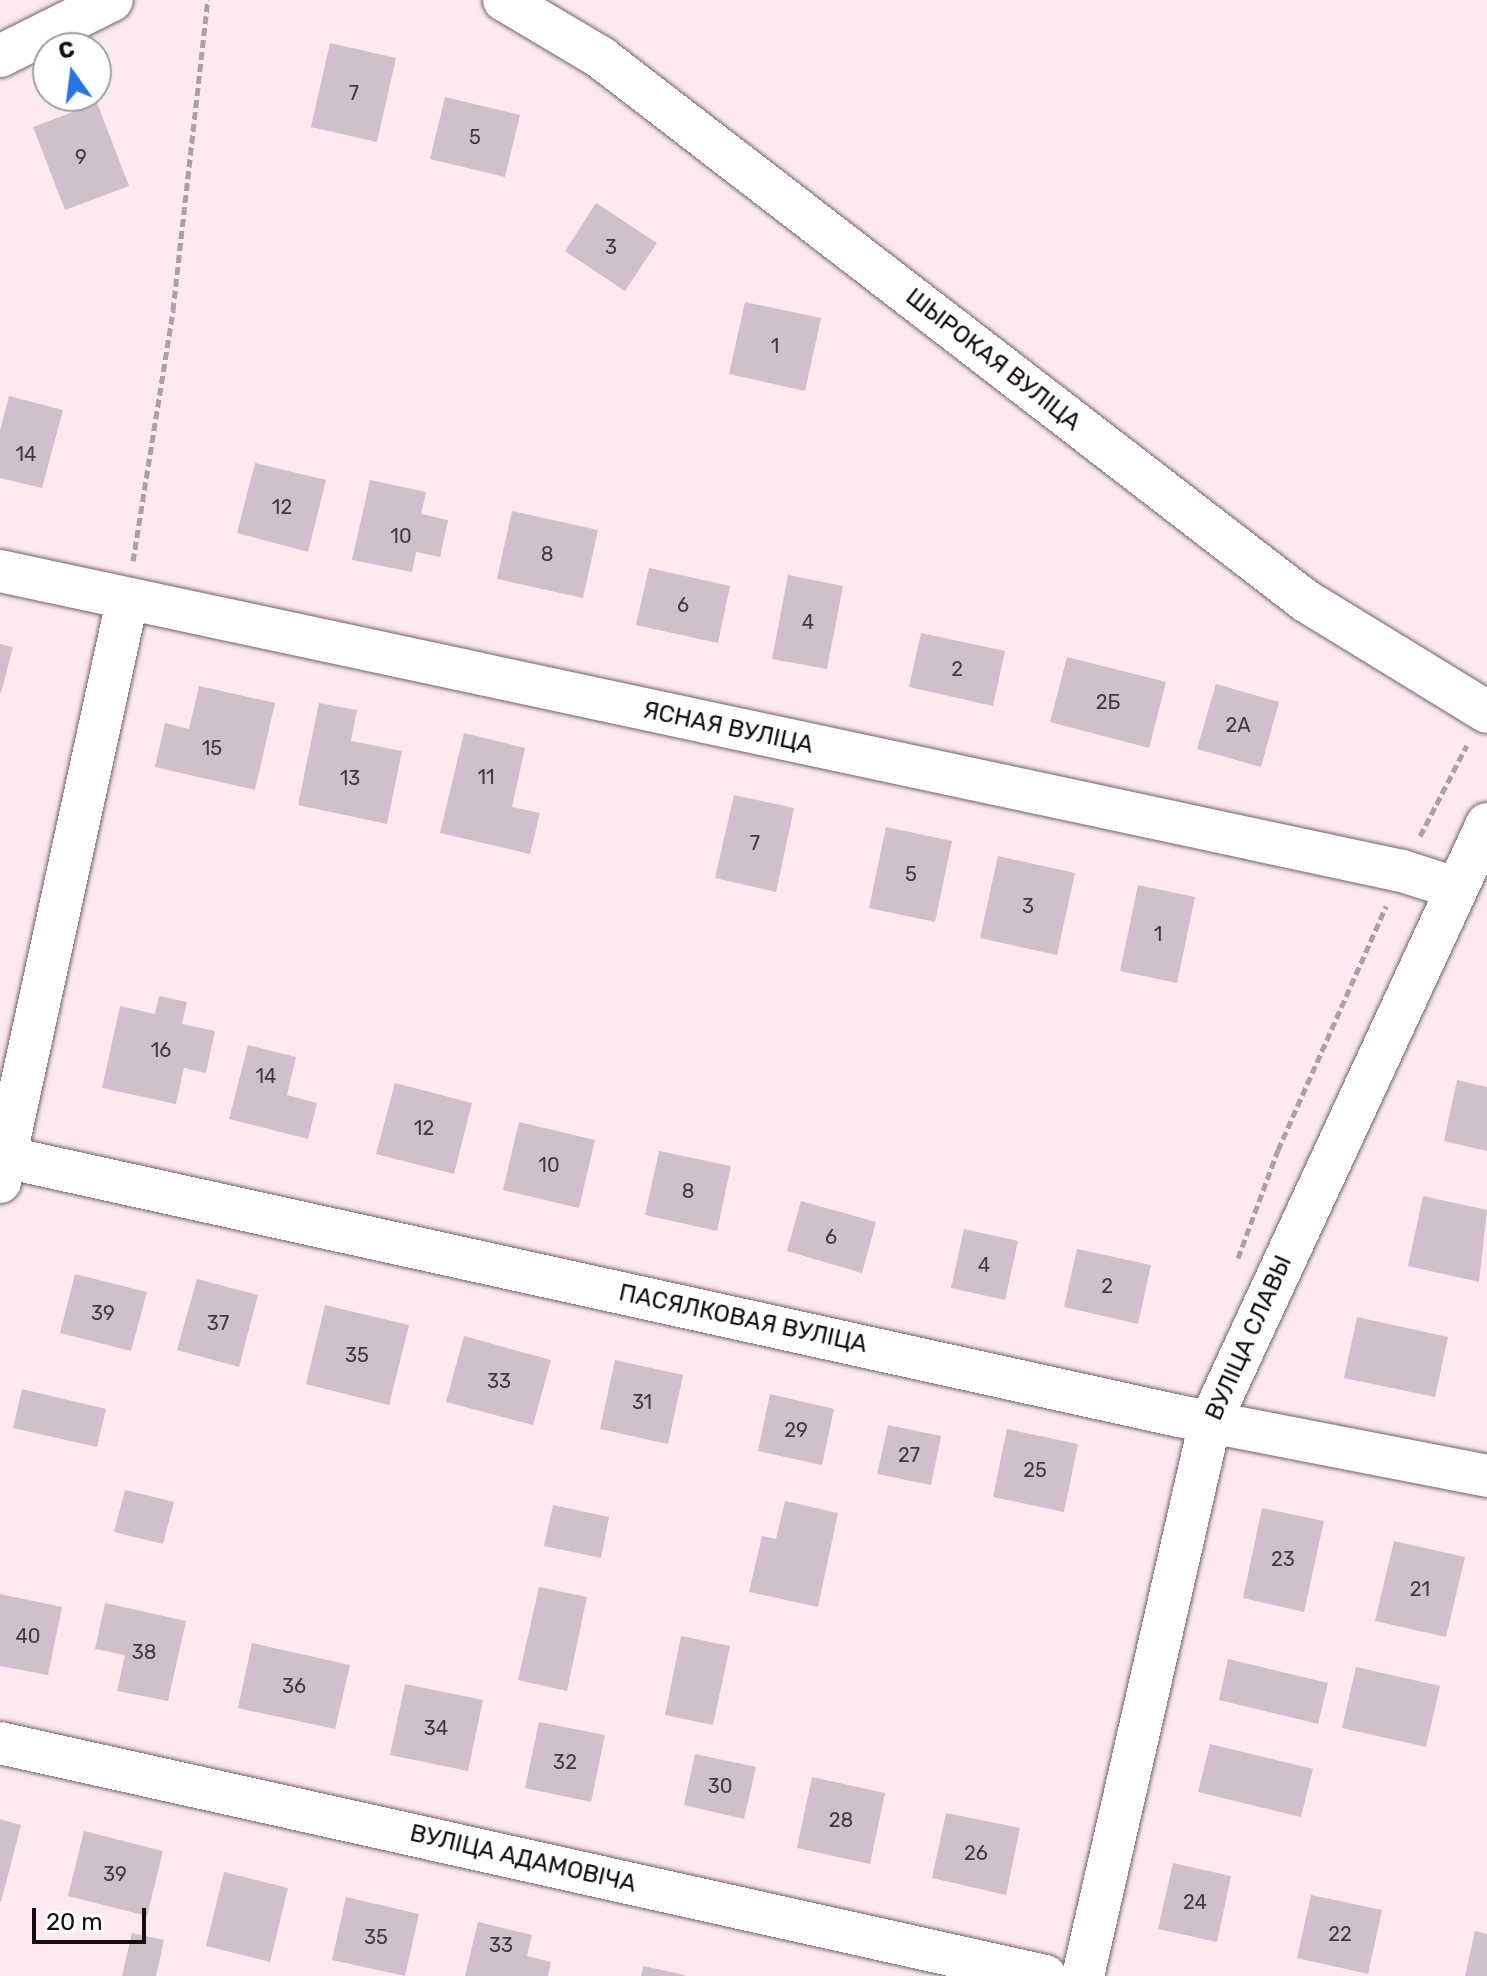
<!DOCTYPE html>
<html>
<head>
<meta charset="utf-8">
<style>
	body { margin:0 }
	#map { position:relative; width:1487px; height:1976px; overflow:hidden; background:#fdeaf1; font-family:Rubik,sans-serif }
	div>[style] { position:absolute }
	.building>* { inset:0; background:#cfc0cb }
	.path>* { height:5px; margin-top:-2.5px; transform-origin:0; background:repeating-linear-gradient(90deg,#ad9fa4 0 8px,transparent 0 12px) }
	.roads { filter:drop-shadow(0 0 2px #726267) drop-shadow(0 0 2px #726267) }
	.minor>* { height:42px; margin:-21px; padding:0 21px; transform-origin:21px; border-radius:21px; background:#fff }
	span { translate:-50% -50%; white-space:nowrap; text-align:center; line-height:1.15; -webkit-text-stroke:6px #fff; paint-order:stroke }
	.number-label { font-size:20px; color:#433a3f }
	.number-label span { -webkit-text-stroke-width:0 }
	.street-label { font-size:24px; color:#140e10 }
	.north { position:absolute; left:32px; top:32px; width:80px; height:80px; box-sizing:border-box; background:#fff; border:2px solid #a19f9f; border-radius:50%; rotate:346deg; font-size:22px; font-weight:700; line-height:32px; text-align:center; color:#140e10 }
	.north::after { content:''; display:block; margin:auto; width:28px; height:36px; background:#2576e1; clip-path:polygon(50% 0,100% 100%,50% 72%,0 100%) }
	.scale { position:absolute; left:32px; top:1908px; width:114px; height:36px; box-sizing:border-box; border:4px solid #140e10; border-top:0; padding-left:10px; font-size:24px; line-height:28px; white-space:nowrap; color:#140e10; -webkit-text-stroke:6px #fff; paint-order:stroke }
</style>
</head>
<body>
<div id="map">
	<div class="building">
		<div style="clip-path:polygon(330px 43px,396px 58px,377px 142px,311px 127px)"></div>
		<div style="clip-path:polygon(445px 97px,520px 115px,505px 177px,430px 159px)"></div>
		<div style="clip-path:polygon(97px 103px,129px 186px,65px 210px,33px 127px)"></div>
		<div style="clip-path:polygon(596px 203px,657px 243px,625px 291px,565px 251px)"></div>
		<div style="clip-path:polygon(745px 302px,821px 318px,805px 391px,729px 374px)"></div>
		<div style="clip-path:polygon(9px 396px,63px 410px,42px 488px,0 478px,0 431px)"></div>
		<div style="clip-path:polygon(255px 463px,326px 480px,308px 552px,237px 533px)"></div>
		<div style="clip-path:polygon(370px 480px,426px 492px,421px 514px,448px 520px,440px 557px,416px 552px,412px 572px,352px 560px)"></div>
		<div style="clip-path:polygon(512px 511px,598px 530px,583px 598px,497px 579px)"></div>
		<div style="clip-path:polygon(649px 568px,730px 586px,718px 643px,636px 625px)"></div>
		<div style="clip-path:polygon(788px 575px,843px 586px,827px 669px,772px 659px)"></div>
		<div style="clip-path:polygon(921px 633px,1005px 651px,993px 706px,909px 687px)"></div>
		<div style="clip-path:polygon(0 644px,13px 647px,1px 693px,0 693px)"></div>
		<div style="clip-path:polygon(1067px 657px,1166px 682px,1149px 748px,1050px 722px)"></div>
		<div style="clip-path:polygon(1216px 684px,1279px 702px,1261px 767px,1197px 749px)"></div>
		<div style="clip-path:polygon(199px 686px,275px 703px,255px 790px,155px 767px,165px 723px,189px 729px)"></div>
		<div style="clip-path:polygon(319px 703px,357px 710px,351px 741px,402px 751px,387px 824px,298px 805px)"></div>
		<div style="clip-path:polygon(464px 733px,525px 748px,512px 807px,540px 813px,530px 854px,440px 833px)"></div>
		<div style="clip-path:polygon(734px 795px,794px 808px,776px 892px,715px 878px)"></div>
		<div style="clip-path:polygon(886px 827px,952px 841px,935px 922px,869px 908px)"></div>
		<div style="clip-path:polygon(998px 856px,1075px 873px,1057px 955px,980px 938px)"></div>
		<div style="clip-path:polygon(1138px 885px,1195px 897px,1177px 983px,1120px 971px)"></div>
		<div style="clip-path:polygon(159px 996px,187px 1002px,182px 1024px,215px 1031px,206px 1073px,184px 1068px,176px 1104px,102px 1088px,120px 1006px,155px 1014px)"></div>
		<div style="clip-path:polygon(248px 1045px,296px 1057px,287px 1095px,317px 1103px,308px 1139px,229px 1119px)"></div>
		<div style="clip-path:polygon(1457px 1080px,1487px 1087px,1487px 1151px,1444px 1141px)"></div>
		<div style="clip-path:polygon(395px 1083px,472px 1103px,454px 1174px,376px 1154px)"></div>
		<div style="clip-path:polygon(519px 1122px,595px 1140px,579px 1208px,503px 1190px)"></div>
		<div style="clip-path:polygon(659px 1151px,731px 1166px,717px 1231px,645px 1215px)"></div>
		<div style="clip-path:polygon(1423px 1196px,1487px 1210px,1479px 1282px,1408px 1266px)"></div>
		<div style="clip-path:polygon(801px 1201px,876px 1222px,862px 1273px,787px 1251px)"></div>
		<div style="clip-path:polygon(964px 1229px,1018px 1241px,1005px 1300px,951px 1288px)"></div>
		<div style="clip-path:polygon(1077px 1249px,1151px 1265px,1138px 1324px,1064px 1307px)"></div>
		<div style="clip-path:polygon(75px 1274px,147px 1292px,131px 1351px,60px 1333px)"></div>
		<div style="clip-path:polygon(197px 1279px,258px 1295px,239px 1367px,177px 1350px)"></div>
		<div style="clip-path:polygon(325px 1305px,409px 1325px,389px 1405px,306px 1384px)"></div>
		<div style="clip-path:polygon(1357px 1317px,1448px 1337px,1435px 1397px,1344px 1378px)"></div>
		<div style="clip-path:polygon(464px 1336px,551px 1360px,533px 1425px,446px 1402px)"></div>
		<div style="clip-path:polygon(615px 1360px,683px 1375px,668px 1444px,600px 1429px)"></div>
		<div style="clip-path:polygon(22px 1389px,106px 1409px,97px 1447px,13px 1428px)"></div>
		<div style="clip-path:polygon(770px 1394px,834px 1409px,822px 1465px,758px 1451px)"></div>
		<div style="clip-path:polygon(888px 1425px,941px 1436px,931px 1485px,877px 1474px)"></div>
		<div style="clip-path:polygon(1007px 1429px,1078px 1444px,1064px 1512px,993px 1497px)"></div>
		<div style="clip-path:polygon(125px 1490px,174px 1502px,163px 1544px,114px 1532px)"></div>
		<div style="clip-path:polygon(785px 1501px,838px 1513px,818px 1607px,749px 1592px,762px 1536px,776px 1539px)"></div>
		<div style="clip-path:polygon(553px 1505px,609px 1517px,601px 1558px,544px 1546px)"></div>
		<div style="clip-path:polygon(1262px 1508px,1324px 1521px,1304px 1612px,1243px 1598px)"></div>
		<div style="clip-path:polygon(1394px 1541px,1465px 1557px,1446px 1637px,1375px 1621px)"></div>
		<div style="clip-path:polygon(539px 1587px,587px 1597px,567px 1691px,518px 1680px)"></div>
		<div style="clip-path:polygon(0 1594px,62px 1607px,48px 1675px,0 1666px)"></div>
		<div style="clip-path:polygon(105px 1603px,186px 1621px,168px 1701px,117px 1691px,125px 1655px,95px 1649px)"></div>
		<div style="clip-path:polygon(681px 1636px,730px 1646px,713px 1725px,665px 1715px)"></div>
		<div style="clip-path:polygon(252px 1643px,350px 1665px,335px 1729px,238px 1708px)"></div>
		<div style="clip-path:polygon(1228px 1659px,1328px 1683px,1318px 1724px,1219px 1700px)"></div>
		<div style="clip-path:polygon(1356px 1667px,1440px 1686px,1426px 1747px,1342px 1728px)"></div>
		<div style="clip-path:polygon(405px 1684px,483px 1700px,468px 1771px,390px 1755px)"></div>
		<div style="clip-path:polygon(539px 1722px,605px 1735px,591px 1802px,525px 1788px)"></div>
		<div style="clip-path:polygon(1210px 1744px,1313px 1769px,1301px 1817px,1198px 1792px)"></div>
		<div style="clip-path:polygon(695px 1754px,756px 1767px,744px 1819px,684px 1805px)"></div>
		<div style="clip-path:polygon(812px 1777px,885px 1793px,870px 1864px,797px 1848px)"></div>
		<div style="clip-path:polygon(946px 1813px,1020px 1828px,1006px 1895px,932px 1878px)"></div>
		<div style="clip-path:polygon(0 1819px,21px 1825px,1px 1902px,0 1901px)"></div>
		<div style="clip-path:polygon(84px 1831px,163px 1851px,147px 1916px,68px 1896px)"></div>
		<div style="clip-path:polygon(1173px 1863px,1231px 1876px,1217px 1942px,1158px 1929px)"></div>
		<div style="clip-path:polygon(224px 1872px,288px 1888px,270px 1962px,206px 1946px)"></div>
		<div style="clip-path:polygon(1311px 1895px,1382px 1910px,1368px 1974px,1297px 1958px)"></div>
		<div style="clip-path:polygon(346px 1897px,419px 1914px,405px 1976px,332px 1960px)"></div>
		<div style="clip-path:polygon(478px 1922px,532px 1935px,527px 1956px,551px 1962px,548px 1976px,465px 1976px)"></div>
		<div style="clip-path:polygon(1475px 1931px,1487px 1934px,1487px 1976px,1465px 1976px)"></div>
		<div style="clip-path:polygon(132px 1933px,164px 1940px,156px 1976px,122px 1976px)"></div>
		<div style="clip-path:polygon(643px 1966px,685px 1975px,685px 1976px,641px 1976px)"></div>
	</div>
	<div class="path">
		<div style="left:133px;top:561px;width:254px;rotate:-80.9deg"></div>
		<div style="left:173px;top:310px;width:312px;rotate:-83.6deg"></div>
		<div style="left:1420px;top:836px;width:102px;rotate:-62.7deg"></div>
		<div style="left:1238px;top:1258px;width:115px;rotate:-69.7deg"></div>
		<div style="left:1278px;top:1150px;width:267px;rotate:-66.1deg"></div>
	</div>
	<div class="roads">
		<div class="minor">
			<div style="left:504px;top:0;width:112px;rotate:30.7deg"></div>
			<div style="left:600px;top:57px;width:891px;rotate:37.62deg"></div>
			<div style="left:1306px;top:601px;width:212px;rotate:31.5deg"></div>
			<div style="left:0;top:56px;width:125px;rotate:-26.6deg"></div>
			<div style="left:0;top:571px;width:1434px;rotate:12.08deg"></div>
			<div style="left:1402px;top:871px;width:56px;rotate:17.8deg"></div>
			<div style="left:0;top:1156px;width:1207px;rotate:12.44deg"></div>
			<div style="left:1179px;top:1416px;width:314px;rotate:11deg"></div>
			<div style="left:0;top:1182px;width:595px;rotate:-77.67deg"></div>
			<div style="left:0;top:1743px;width:1071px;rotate:12.57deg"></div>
			<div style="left:1083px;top:1976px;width:568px;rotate:-77.09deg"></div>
			<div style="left:1210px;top:1422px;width:659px;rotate:-65.15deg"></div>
		</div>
	</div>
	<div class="number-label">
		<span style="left:354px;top:93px">7</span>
		<span style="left:475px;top:137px">5</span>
		<span style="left:81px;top:157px">9</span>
		<span style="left:611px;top:247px">3</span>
		<span style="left:775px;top:346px">1</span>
		<span style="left:26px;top:454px">14</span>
		<span style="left:282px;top:507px">12</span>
		<span style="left:401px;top:536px">10</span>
		<span style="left:547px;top:554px">8</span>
		<span style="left:683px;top:605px">6</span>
		<span style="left:808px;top:622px">4</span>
		<span style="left:957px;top:669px">2</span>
		<span style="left:1108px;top:702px">2Б</span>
		<span style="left:1238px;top:725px">2А</span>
		<span style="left:212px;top:748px">15</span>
		<span style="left:486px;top:777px">11</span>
		<span style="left:350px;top:778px">13</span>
		<span style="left:755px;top:843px">7</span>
		<span style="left:911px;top:874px">5</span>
		<span style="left:1028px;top:906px">3</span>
		<span style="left:1158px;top:934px">1</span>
		<span style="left:161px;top:1050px">16</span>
		<span style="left:266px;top:1076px">14</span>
		<span style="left:424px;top:1128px">12</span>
		<span style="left:549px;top:1165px">10</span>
		<span style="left:688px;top:1191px">8</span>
		<span style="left:831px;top:1237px">6</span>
		<span style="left:984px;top:1265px">4</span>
		<span style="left:1107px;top:1286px">2</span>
		<span style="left:103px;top:1313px">39</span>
		<span style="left:218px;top:1323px">37</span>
		<span style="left:357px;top:1355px">35</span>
		<span style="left:499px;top:1381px">33</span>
		<span style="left:642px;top:1402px">31</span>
		<span style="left:796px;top:1430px">29</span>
		<span style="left:909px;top:1455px">27</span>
		<span style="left:1035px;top:1470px">25</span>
		<span style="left:1283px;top:1559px">23</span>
		<span style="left:1420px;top:1589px">21</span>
		<span style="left:28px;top:1636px">40</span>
		<span style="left:144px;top:1652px">38</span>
		<span style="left:294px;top:1686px">36</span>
		<span style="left:436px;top:1728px">34</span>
		<span style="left:565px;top:1762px">32</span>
		<span style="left:720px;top:1786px">30</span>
		<span style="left:841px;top:1820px">28</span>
		<span style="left:976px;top:1853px">26</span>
		<span style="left:115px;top:1874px">39</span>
		<span style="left:1195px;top:1902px">24</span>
		<span style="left:1340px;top:1934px">22</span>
		<span style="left:376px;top:1937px">35</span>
		<span style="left:501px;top:1945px">33</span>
	</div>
	<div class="street-label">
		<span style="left:993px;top:360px;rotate:38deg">ШЫРОКАЯ ВУЛІЦА</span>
		<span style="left:728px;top:728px;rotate:12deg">ЯСНАЯ ВУЛІЦА</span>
		<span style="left:743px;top:1319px;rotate:12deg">ПАСЯЛКОВАЯ ВУЛІЦА</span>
		<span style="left:1249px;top:1338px;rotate:-66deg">ВУЛІЦА СЛАВЫ</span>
		<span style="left:523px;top:1859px;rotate:13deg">ВУЛІЦА АДАМОВІЧА</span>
	</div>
	<div class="north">С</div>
	<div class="scale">20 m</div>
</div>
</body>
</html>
